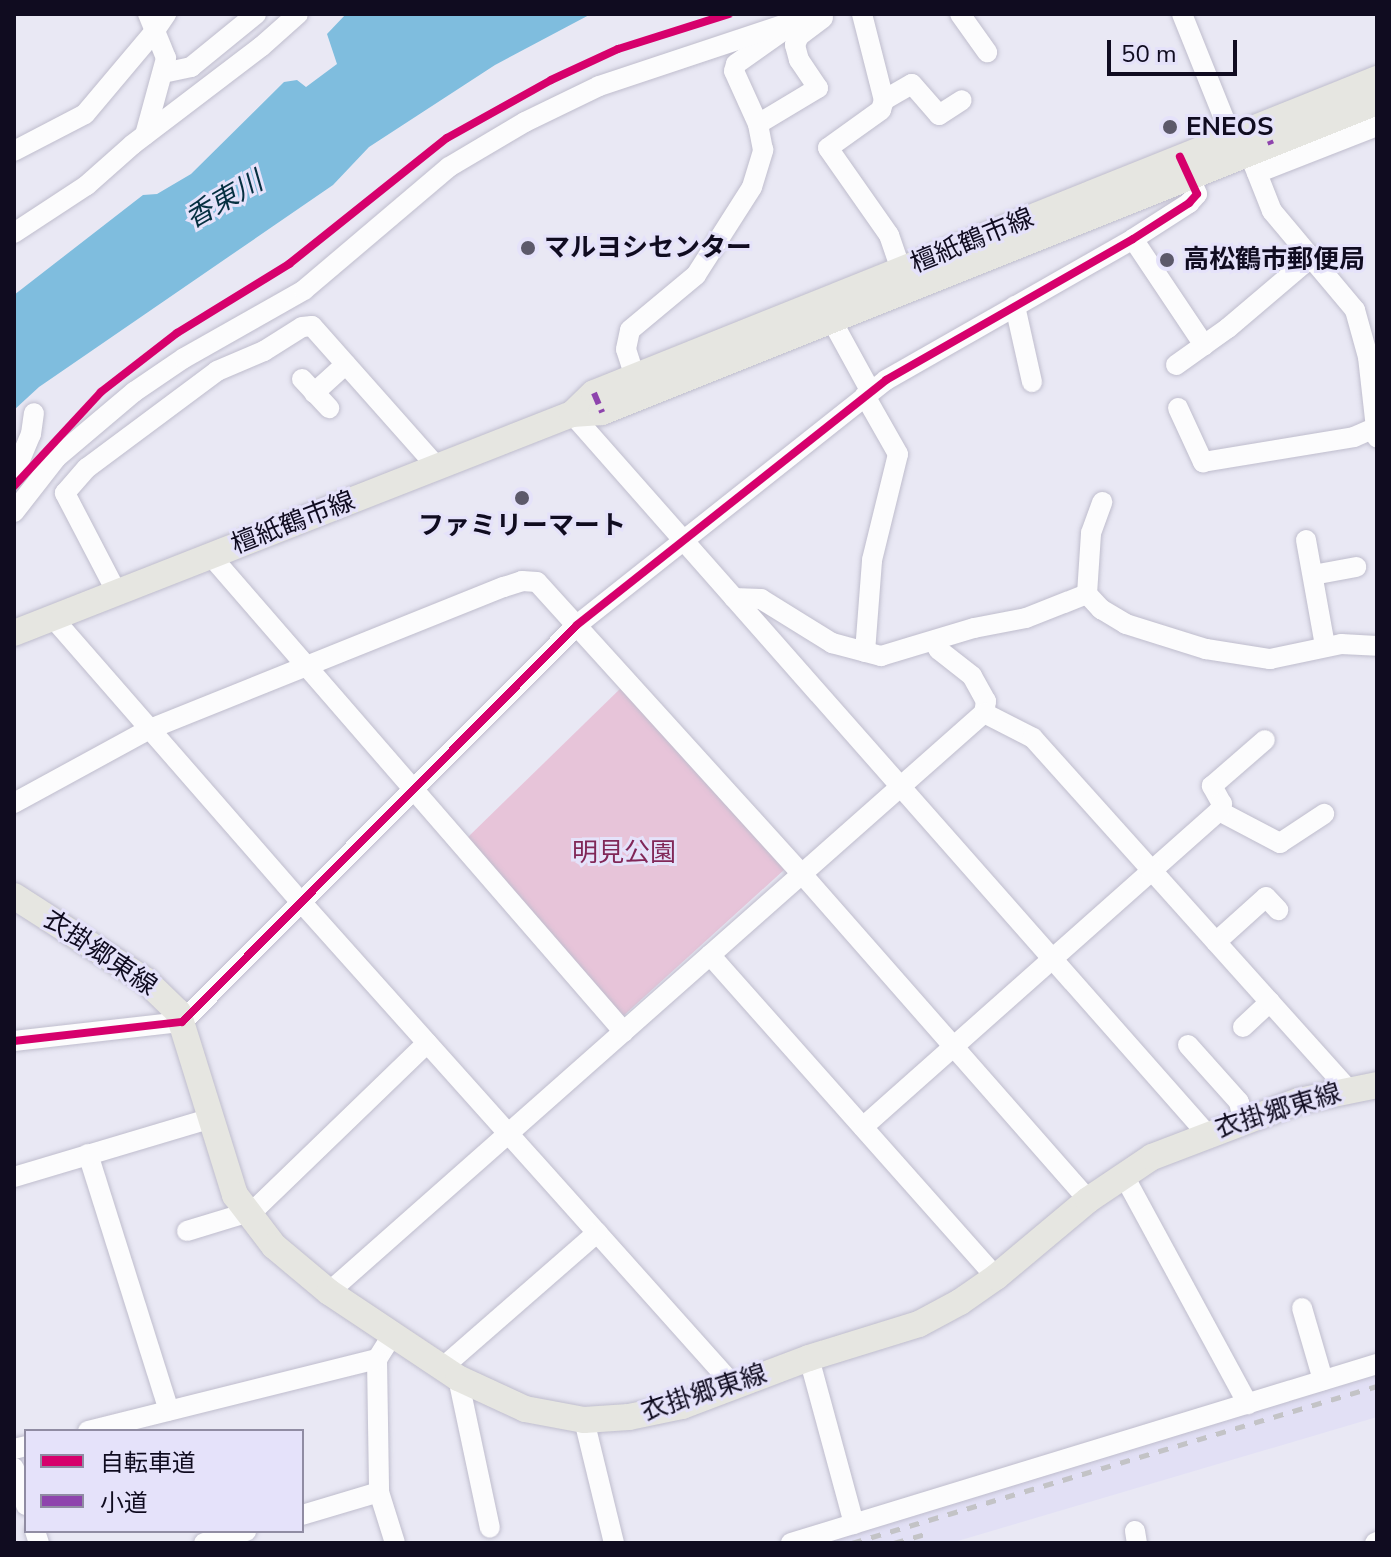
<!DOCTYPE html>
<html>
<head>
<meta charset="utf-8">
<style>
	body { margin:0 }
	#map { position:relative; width:1391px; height:1557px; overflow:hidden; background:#e9e8f4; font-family:"Nunito Sans","Noto Sans JP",sans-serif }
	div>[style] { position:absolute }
	.built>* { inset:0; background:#e2e0f5 }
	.green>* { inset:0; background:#e7c4d9 }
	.water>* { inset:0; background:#7fbdde }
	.roads { filter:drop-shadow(0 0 2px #bfbdcd) drop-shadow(0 0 2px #bfbdcd) }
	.minor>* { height:20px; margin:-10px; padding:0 10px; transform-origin:10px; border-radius:10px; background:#fcfcfd }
	.major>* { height:26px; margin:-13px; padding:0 13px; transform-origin:13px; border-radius:13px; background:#e6e6e1 }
	.rail>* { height:5px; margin-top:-2.5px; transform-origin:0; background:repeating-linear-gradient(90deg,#c3c3c6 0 10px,transparent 0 20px) }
	.quiet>* { height:6px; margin-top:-3px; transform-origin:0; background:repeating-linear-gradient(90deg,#8e44ad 0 12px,transparent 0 18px) }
	.cycleway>* { height:8px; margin:-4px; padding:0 4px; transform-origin:4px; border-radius:4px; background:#d6006c }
	.dots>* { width:22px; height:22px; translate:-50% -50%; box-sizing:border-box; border:4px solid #e5e2fa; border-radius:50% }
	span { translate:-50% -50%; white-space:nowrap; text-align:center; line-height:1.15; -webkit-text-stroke:6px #e5e2fa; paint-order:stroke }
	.poi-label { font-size:26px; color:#100c20; font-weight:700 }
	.left { translate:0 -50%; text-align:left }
	.street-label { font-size:26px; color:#100c20 }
	.park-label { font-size:26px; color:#812758 }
	.water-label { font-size:28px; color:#052f40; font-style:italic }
	.frame { position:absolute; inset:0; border:16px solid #100c20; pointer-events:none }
	.legend { position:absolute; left:24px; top:1429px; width:280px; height:104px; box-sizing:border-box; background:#e5e2fa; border:2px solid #908ca3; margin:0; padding:10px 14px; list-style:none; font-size:24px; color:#100c20 }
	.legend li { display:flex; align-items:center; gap:16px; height:40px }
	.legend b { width:40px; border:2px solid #908ca3 }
	.scale { position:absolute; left:1107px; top:40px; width:130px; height:36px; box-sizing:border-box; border:4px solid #100c20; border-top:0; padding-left:10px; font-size:24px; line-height:28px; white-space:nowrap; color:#100c20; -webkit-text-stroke:6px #e5e2fa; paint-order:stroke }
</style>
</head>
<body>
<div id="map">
	<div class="built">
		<div style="clip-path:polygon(1377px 1375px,1377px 1417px,951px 1543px,821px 1543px)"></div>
	</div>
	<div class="green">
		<div style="clip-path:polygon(623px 686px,785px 869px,621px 1018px,466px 839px)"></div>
	</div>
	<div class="water">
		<div style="clip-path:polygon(346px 14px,591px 14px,495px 65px,369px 147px,333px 185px,39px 387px,14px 410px,14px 295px,143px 195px,157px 194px,191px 174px,284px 82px,297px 80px,306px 87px,337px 64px,327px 34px)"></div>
	</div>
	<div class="roads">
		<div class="minor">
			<div style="left:862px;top:14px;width:89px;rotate:75.7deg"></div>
			<div style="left:884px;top:100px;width:10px;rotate:107deg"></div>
			<div style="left:881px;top:110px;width:65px;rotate:144.4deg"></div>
			<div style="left:828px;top:148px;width:106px;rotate:55deg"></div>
			<div style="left:889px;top:235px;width:37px;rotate:71deg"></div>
			<div style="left:960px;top:14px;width:47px;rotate:54.6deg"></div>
			<div style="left:1182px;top:14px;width:131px;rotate:68.1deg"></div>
			<div style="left:1231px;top:136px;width:15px;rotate:58deg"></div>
			<div style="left:163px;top:73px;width:29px;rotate:-12deg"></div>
			<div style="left:191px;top:67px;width:84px;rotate:-39.2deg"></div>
			<div style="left:884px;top:100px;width:32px;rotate:-30deg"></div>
			<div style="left:912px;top:84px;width:41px;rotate:48.9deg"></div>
			<div style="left:939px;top:115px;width:27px;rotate:-33deg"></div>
			<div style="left:758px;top:124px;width:70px;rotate:-31deg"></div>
			<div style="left:818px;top:88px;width:34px;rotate:-124deg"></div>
			<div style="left:799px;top:60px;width:16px;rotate:-105deg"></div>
			<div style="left:795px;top:45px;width:10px;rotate:-66deg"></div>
			<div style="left:799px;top:36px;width:30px;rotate:-37deg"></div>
			<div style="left:145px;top:135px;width:80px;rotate:-74.7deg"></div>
			<div style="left:166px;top:58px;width:48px;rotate:-112.2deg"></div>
			<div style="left:14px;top:151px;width:80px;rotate:-27.5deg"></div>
			<div style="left:85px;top:114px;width:107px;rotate:-49.9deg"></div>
			<div style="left:154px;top:32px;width:22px;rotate:-56deg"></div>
			<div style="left:1249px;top:153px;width:62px;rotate:68.4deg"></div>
			<div style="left:1272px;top:211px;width:129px;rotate:50deg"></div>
			<div style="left:1355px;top:310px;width:49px;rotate:74.5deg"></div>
			<div style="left:1368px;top:357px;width:81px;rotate:83.6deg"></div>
			<div style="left:1257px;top:173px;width:129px;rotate:-21.4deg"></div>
			<div style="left:14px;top:233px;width:87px;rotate:-33.3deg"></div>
			<div style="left:87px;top:185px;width:60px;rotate:-41.6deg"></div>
			<div style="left:132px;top:145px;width:163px;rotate:-37.3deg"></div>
			<div style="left:262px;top:46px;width:48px;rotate:-41.6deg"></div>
			<div style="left:1133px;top:239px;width:128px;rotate:56.2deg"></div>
			<div style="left:1015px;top:306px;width:78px;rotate:77.4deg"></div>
			<div style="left:831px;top:319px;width:83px;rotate:61.3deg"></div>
			<div style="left:1176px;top:365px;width:64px;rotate:-35.4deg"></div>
			<div style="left:1228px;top:328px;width:111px;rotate:-40.3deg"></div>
			<div style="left:635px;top:377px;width:29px;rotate:-108deg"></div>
			<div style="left:626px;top:349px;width:19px;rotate:-78deg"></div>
			<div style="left:630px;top:330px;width:86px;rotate:-39.8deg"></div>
			<div style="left:696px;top:275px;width:104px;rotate:-57.5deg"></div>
			<div style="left:752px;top:187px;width:39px;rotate:-73deg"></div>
			<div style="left:763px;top:150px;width:26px;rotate:-101deg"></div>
			<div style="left:758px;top:124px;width:58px;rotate:-114.4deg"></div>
			<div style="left:734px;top:71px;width:7px;rotate:-74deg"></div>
			<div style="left:736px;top:64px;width:54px;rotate:-35.2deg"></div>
			<div style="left:302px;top:379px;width:40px;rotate:47deg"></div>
			<div style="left:314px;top:393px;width:43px;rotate:-42.2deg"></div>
			<div style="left:1178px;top:408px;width:60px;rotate:65.2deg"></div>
			<div style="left:1203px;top:462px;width:153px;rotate:-9.4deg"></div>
			<div style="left:1354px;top:437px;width:22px;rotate:-24deg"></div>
			<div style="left:572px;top:414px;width:960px;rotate:48.59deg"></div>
			<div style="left:14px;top:474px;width:43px;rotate:-67deg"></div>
			<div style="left:31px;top:434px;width:21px;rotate:-82deg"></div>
			<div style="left:14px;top:512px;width:70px;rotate:-52deg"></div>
			<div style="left:57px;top:457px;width:101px;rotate:-40.2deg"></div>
			<div style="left:134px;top:392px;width:60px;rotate:-34.2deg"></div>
			<div style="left:184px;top:358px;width:138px;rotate:-29.5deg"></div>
			<div style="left:304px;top:290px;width:190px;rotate:-40.3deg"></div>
			<div style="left:449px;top:167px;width:88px;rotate:-30.6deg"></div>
			<div style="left:525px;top:122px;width:82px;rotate:-25.9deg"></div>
			<div style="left:599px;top:86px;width:228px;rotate:-18.4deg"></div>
			<div style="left:1306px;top:540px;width:108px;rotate:79.8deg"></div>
			<div style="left:211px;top:556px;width:630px;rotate:49.05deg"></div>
			<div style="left:1313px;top:575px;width:44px;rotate:-10.5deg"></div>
			<div style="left:117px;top:593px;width:113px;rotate:-117.5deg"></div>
			<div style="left:65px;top:493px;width:33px;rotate:-49deg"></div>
			<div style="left:87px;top:468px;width:162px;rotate:-36.7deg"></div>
			<div style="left:217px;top:371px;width:51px;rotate:-23.1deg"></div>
			<div style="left:264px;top:351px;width:45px;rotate:-32.3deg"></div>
			<div style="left:302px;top:327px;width:10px;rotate:-6deg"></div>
			<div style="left:312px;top:326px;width:188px;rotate:48.4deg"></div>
			<div style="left:1087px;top:594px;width:61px;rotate:-86.2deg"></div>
			<div style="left:1091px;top:533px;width:33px;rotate:-70deg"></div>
			<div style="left:734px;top:598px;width:27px;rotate:2deg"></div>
			<div style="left:761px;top:599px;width:84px;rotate:31.8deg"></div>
			<div style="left:832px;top:643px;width:51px;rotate:14.9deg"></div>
			<div style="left:881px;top:656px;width:97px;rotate:-16.8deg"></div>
			<div style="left:974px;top:628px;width:53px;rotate:-10.9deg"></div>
			<div style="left:1026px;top:618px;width:66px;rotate:-21.5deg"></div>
			<div style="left:1087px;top:594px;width:21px;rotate:47deg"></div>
			<div style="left:1101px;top:609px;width:29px;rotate:31deg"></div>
			<div style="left:1126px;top:624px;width:84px;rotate:17.4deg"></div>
			<div style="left:1206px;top:649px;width:65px;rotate:8.9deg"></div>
			<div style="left:1270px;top:659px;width:73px;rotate:-11.9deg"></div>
			<div style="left:1341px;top:644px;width:36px;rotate:3deg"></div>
			<div style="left:53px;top:618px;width:378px;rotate:48.9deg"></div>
			<div style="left:302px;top:903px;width:649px;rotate:48.18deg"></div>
			<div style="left:934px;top:642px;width:9px;rotate:58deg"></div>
			<div style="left:939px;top:650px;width:42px;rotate:38.2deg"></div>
			<div style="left:972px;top:676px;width:29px;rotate:61deg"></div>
			<div style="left:986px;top:701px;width:12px;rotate:99deg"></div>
			<div style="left:865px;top:652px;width:92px;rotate:-85.6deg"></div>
			<div style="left:872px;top:560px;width:109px;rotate:-76.2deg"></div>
			<div style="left:898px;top:454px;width:67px;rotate:-119.6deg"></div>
			<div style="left:14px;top:803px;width:155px;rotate:-28.6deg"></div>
			<div style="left:150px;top:729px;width:381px;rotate:-21.9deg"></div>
			<div style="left:504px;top:587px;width:19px;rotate:-18deg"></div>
			<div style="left:522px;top:581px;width:15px;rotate:4deg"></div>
			<div style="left:537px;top:582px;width:394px;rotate:47.8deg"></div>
			<div style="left:802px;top:874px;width:434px;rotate:48.7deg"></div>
			<div style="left:1219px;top:811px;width:69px;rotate:27.7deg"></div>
			<div style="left:1280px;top:843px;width:53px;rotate:-33.4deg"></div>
			<div style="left:1216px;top:942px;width:67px;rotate:-42deg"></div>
			<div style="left:1266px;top:897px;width:18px;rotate:47deg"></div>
			<div style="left:710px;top:955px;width:431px;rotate:48.4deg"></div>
			<div style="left:1243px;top:1027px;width:37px;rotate:-43deg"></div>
			<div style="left:14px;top:1041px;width:169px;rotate:-6.5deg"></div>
			<div style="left:182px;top:1022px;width:560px;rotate:-45.14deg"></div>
			<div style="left:577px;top:625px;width:394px;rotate:-38.4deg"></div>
			<div style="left:886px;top:380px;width:284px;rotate:-29.7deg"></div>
			<div style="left:1133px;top:239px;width:67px;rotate:-32.7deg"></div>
			<div style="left:1189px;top:203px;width:12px;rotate:-48deg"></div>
			<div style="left:1197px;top:194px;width:33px;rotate:-113deg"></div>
			<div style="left:1188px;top:1045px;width:76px;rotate:48.2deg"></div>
			<div style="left:1239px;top:1102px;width:18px;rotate:77deg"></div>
			<div style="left:863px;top:1127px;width:476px;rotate:-41.6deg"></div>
			<div style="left:1219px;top:811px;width:8px;rotate:-67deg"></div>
			<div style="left:1222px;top:804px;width:21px;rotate:-119deg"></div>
			<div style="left:1212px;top:786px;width:70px;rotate:-41deg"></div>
			<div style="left:88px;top:1154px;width:269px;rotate:72.5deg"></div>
			<div style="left:1123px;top:1174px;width:262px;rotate:61.5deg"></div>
			<div style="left:14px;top:1177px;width:203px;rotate:-16.6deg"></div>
			<div style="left:248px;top:1216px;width:249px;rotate:-44deg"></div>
			<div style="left:187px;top:1231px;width:62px;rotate:-17deg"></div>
			<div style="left:329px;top:1292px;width:874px;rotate:-41.48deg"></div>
			<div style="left:984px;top:713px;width:55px;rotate:27deg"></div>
			<div style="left:1033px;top:738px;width:472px;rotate:48.1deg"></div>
			<div style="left:1302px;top:1308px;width:75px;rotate:73.7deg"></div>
			<div style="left:391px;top:1337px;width:26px;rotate:122deg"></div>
			<div style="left:377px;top:1359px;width:133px;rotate:89.1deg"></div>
			<div style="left:379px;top:1492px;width:53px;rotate:72.6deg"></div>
			<div style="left:809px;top:1358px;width:172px;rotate:74.8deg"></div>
			<div style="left:442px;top:1368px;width:206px;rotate:-41.1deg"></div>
			<div style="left:458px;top:1378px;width:153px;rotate:78deg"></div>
			<div style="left:584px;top:1420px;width:127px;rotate:76.3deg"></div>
			<div style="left:88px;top:1431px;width:298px;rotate:-14deg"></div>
			<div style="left:14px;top:1449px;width:12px;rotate:-14deg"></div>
			<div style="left:14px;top:1468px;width:39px;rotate:72deg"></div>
			<div style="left:302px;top:1515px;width:80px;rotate:-16.6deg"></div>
			<div style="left:35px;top:1531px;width:13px;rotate:72deg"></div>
			<div style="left:1135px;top:1531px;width:12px;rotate:81deg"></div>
			<div style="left:204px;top:1543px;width:44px;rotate:-15.9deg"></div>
			<div style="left:791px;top:1543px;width:613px;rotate:-16.99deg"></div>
			<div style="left:1375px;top:1543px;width:2px;rotate:-27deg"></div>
		</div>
		<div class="major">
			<div style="left:572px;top:414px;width:30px;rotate:-44deg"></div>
			<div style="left:594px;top:393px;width:844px;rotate:-21.85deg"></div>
			<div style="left:14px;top:633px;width:599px;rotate:-21.43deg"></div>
			<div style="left:572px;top:414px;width:30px;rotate:-4deg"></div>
			<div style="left:602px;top:412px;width:835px;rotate:-21.8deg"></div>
			<div style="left:14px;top:896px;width:156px;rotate:32.7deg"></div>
			<div style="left:145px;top:980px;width:46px;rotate:44.1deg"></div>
			<div style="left:178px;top:1012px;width:192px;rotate:72.7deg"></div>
			<div style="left:235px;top:1195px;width:64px;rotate:52.6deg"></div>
			<div style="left:274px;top:1246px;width:72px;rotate:39.9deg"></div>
			<div style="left:329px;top:1292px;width:155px;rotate:33.7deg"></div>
			<div style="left:458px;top:1378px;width:74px;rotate:24.8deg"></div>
			<div style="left:525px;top:1409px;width:60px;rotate:10.6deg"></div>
			<div style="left:584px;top:1420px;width:45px;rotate:-3.8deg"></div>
			<div style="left:629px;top:1417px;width:54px;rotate:-11.7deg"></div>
			<div style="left:682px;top:1406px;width:136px;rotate:-20.7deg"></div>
			<div style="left:809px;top:1358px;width:115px;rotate:-17.2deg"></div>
			<div style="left:919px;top:1324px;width:47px;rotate:-28.2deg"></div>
			<div style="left:960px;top:1302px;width:44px;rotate:-34.8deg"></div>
			<div style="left:996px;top:1277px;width:120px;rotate:-39.9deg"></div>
			<div style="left:1088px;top:1200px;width:77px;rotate:-33.9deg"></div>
			<div style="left:1152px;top:1157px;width:157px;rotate:-20.9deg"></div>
			<div style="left:1299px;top:1101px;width:80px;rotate:-11.6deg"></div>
		</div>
	</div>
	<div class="rail">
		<div style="left:852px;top:1543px;width:548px;rotate:-16.65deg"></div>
		<div style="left:894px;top:1543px;width:32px;rotate:-16deg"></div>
	</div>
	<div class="quiet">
		<div style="left:1263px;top:124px;width:22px;rotate:68deg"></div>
		<div style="left:594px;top:393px;width:21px;rotate:67deg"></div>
	</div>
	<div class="cycleway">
		<div style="left:14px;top:486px;width:128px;rotate:-47.2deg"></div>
		<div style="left:101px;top:392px;width:96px;rotate:-37.8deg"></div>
		<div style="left:177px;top:333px;width:132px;rotate:-31.6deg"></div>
		<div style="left:289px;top:264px;width:202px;rotate:-38.6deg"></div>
		<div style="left:447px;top:138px;width:119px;rotate:-29.1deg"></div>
		<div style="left:551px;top:80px;width:74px;rotate:-24.8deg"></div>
		<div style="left:618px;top:49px;width:116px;rotate:-17.5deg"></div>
		<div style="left:14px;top:1041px;width:169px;rotate:-6.5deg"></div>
		<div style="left:182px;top:1022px;width:560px;rotate:-45.14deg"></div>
		<div style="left:577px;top:625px;width:394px;rotate:-38.4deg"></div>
		<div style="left:886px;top:380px;width:284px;rotate:-29.7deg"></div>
		<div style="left:1133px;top:239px;width:67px;rotate:-32.7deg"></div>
		<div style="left:1189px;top:203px;width:12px;rotate:-48deg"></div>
		<div style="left:1197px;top:194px;width:41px;rotate:-114.7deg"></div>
	</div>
	<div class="dots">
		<div style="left:1170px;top:127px;background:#5c596a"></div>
		<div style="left:528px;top:248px;background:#5c596a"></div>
		<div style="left:1167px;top:260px;background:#5c596a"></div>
		<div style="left:522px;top:498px;background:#5c596a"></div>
	</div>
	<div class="poi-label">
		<span class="left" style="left:1186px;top:127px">ENEOS</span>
		<span class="left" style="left:544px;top:248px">マルヨシセンター</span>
		<span class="left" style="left:1183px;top:260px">高松鶴市郵便局</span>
		<span style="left:522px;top:526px">ファミリーマート</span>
	</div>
	<div class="street-label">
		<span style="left:972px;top:241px;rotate:-22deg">檀紙鶴市線</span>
		<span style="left:293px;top:523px;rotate:-21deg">檀紙鶴市線</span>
		<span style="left:100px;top:953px;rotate:34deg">衣掛郷東線</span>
		<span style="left:1278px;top:1111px;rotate:-17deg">衣掛郷東線</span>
		<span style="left:704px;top:1393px;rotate:-18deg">衣掛郷東線</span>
	</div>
	<div class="park-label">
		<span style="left:624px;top:853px">明見公園</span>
	</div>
	<div class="water-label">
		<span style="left:224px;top:200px;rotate:-30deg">香東川</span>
	</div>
	<div class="frame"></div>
	<ul class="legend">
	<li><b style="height:10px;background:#d6006c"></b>自転車道</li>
	<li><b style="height:10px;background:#8e44ad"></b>小道</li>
	</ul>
	<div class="scale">50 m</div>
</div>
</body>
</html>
